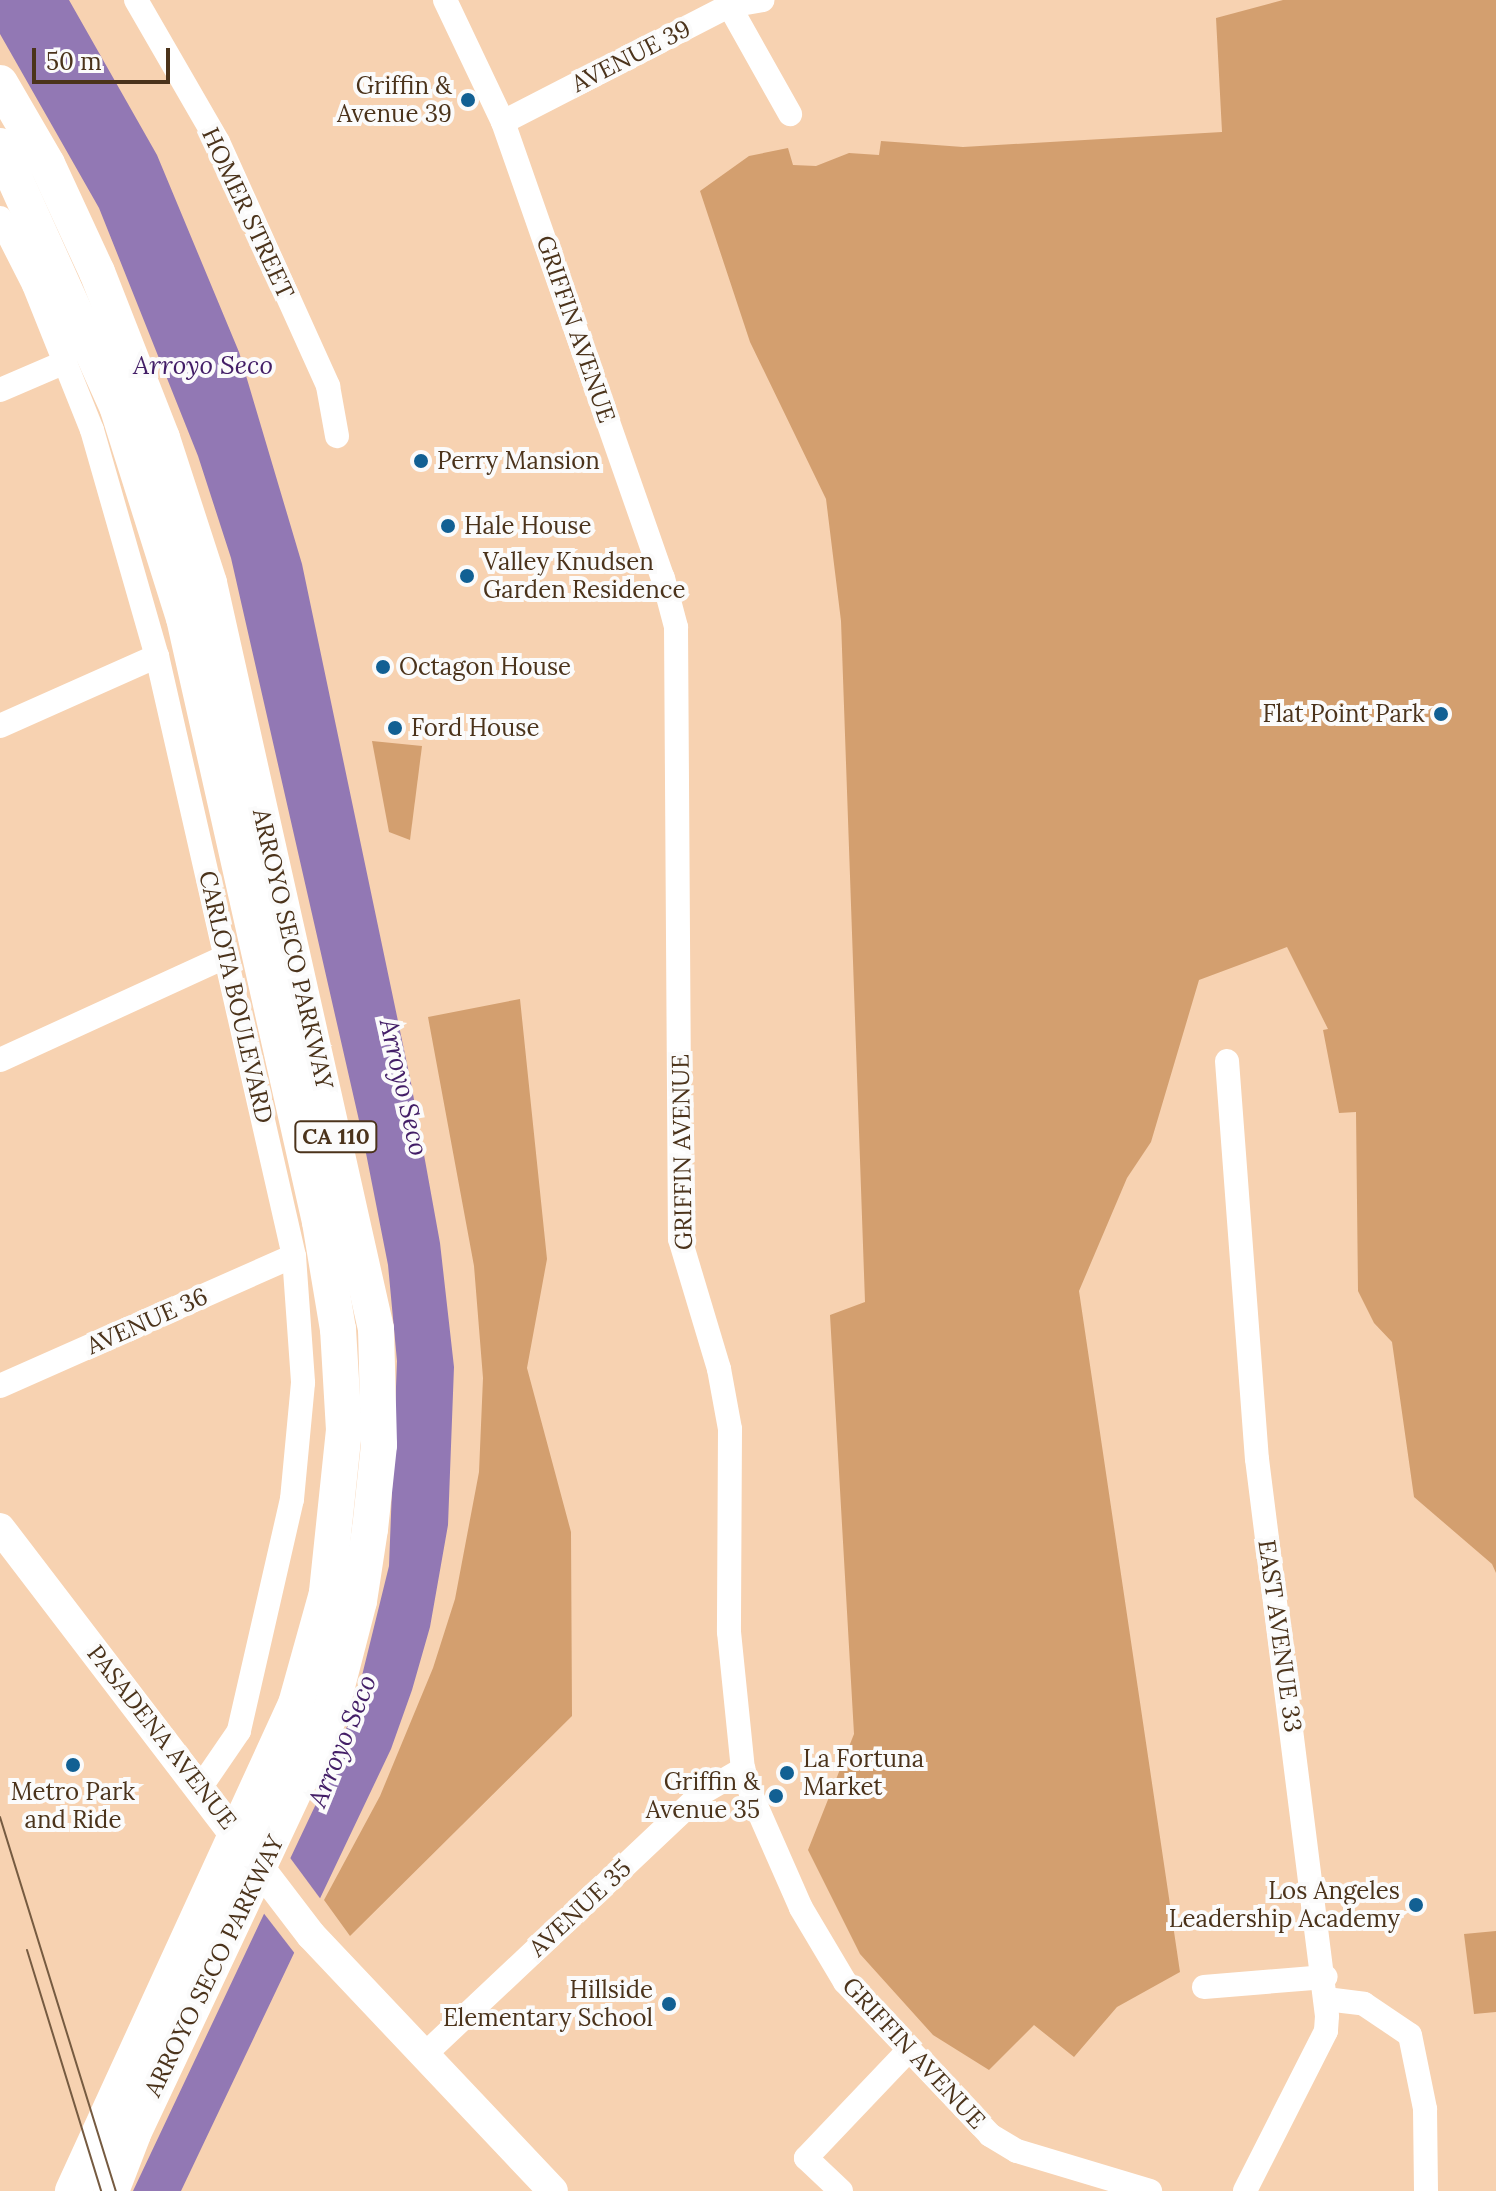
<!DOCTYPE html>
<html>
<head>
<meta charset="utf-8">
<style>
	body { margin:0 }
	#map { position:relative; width:1496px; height:2191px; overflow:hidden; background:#f7d2b1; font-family:Lora,serif }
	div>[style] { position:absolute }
	.green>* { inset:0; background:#d39f6f }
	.water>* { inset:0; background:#9278b4 }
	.pier>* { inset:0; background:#f7d2b1 }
	.minor>* { height:24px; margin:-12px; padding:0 12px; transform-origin:12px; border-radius:12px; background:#fff }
	.major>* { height:30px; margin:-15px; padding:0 15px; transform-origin:15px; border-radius:15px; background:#fff }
	.highway>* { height:36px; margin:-18px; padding:0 18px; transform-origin:18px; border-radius:18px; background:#fff }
	.tram>* { height:2px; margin:-1px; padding:0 1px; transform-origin:1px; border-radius:1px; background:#765b41 }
	.dots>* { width:22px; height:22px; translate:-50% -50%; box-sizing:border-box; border:4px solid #fbfbfb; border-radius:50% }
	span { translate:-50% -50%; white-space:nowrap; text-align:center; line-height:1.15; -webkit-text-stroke:8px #fbfbfb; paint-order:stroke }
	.shield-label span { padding:2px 6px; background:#fbfbfb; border:2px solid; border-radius:6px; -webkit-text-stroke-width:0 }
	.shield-label { font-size:22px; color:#4b331b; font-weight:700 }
	.street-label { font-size:24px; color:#4b331b }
	.poi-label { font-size:24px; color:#4b331b }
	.right { translate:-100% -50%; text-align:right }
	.left { translate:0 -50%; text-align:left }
	.water-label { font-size:26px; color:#421d66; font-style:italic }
	.scale { position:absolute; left:32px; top:48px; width:138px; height:36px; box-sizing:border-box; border:4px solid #4b331b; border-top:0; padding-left:10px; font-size:24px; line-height:28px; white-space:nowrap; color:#4b331b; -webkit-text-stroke:6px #fbfbfb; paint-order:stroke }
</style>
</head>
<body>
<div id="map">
	<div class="green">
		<div style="clip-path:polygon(1283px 0,1496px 0,1496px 1573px,1492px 1564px,1414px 1497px,1392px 1342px,1374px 1323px,1358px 1291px,1356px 1112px,1339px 1113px,1323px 1030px,1328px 1029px,1287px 947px,1199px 980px,1151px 1142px,1127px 1178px,1079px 1291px,1180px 1972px,1117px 2007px,1074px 2057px,1034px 2025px,989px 2070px,933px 2035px,860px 1954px,808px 1850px,854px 1734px,830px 1315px,865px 1302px,841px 621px,826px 499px,750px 342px,700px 191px,749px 156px,788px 148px,793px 165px,816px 166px,849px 153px,879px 155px,881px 141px,963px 147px,1222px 132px,1216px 18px)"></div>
		<div style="clip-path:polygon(372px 741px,422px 746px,410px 840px,389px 832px)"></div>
		<div style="clip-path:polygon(520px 999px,547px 1259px,527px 1368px,571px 1532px,572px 1716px,350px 1936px,324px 1900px,380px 1796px,433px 1668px,455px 1599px,479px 1472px,483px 1378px,474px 1266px,428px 1017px)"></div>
		<div style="clip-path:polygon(1496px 1931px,1496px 2012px,1474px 2014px,1464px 1934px)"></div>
	</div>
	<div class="water">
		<div style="clip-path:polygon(0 0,69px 0,157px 155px,239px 352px,302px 564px,411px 1083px,440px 1243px,454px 1367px,448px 1525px,430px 1627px,412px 1690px,391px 1749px,181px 2191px,133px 2191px,324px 1787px,354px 1708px,389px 1566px,397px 1361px,388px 1265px,363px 1138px,231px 558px,198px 456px,99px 208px,0 34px)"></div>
	</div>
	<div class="pier">
		<div style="clip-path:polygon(288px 1855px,322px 1901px,296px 1955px,262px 1911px)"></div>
	</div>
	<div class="minor">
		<div style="left:136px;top:0;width:164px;rotate:60deg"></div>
		<div style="left:218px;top:142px;width:268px;rotate:65.7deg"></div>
		<div style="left:328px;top:386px;width:51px;rotate:79.8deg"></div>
		<div style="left:445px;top:0;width:135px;rotate:64.6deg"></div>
		<div style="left:503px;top:122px;width:483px;rotate:70.7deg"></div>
		<div style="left:663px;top:578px;width:51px;rotate:75.1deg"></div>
		<div style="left:676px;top:627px;width:612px;rotate:89.63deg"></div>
		<div style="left:680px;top:1239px;width:136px;rotate:73.3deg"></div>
		<div style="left:719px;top:1369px;width:61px;rotate:79.6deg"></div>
		<div style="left:730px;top:1429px;width:203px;rotate:90.3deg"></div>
		<div style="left:729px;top:1632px;width:138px;rotate:84.2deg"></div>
		<div style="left:743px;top:1769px;width:26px;rotate:72deg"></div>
		<div style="left:751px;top:1794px;width:124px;rotate:66.3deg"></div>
		<div style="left:801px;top:1908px;width:86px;rotate:59.3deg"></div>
		<div style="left:845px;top:1982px;width:211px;rotate:46.5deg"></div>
		<div style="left:990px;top:2135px;width:31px;rotate:31deg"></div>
		<div style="left:1017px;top:2151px;width:139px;rotate:16.7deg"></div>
		<div style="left:726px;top:0;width:131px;rotate:60.7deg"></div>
		<div style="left:503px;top:122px;width:254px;rotate:-27.2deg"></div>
		<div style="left:729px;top:6px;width:34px;rotate:-10deg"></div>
		<div style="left:0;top:218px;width:75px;rotate:63.1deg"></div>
		<div style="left:34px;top:285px;width:156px;rotate:68.2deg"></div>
		<div style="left:92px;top:430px;width:235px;rotate:74deg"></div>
		<div style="left:157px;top:656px;width:615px;rotate:77.14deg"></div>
		<div style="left:294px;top:1256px;width:127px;rotate:85.9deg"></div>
		<div style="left:303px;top:1383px;width:117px;rotate:95.4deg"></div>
		<div style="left:292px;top:1499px;width:238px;rotate:102.9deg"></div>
		<div style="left:239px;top:1731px;width:69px;rotate:124.4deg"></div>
		<div style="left:0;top:390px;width:71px;rotate:-23.3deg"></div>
		<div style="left:0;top:726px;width:172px;rotate:-24deg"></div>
		<div style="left:0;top:1060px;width:250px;rotate:-24.6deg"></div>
		<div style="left:1227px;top:1061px;width:399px;rotate:85.7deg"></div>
		<div style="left:1257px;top:1459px;width:561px;rotate:82.84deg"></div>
		<div style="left:1327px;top:2016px;width:15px;rotate:94deg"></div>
		<div style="left:1326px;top:2031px;width:179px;rotate:116.9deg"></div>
		<div style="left:0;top:1386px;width:321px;rotate:-23.9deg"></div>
		<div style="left:1204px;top:1987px;width:122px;rotate:-4.7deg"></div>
		<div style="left:1326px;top:1999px;width:38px;rotate:7deg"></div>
		<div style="left:1364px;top:2004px;width:55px;rotate:34deg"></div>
		<div style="left:1410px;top:2035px;width:76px;rotate:78.5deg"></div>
		<div style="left:1425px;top:2109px;width:82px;rotate:89.3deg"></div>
		<div style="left:423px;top:2056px;width:383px;rotate:-43.3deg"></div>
		<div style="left:702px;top:1793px;width:48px;rotate:-30.3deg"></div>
		<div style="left:841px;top:2191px;width:48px;rotate:-136.7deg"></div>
		<div style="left:806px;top:2158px;width:148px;rotate:-46.4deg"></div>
	</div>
	<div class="major">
		<div style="left:0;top:1528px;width:512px;rotate:52.62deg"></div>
		<div style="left:311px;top:1935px;width:352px;rotate:46.6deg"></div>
	</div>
	<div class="highway">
		<div style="left:0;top:83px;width:94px;rotate:59.9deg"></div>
		<div style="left:47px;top:164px;width:119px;rotate:65.2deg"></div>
		<div style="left:97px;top:272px;width:178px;rotate:68.6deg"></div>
		<div style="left:162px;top:438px;width:152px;rotate:72deg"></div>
		<div style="left:209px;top:583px;width:764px;rotate:77.38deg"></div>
		<div style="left:376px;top:1329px;width:116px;rotate:88.5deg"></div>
		<div style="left:379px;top:1445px;width:84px;rotate:96.1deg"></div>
		<div style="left:370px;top:1529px;width:73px;rotate:98.7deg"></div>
		<div style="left:359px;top:1601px;width:120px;rotate:104.5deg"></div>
		<div style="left:329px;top:1717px;width:461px;rotate:115.2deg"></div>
		<div style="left:133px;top:2134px;width:61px;rotate:111.1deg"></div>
		<div style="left:0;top:146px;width:288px;rotate:65.8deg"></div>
		<div style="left:118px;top:409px;width:219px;rotate:72.5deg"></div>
		<div style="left:184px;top:618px;width:619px;rotate:77.31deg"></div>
		<div style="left:320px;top:1222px;width:109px;rotate:80.5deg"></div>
		<div style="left:338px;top:1329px;width:101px;rotate:86.6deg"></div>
		<div style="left:344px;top:1430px;width:164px;rotate:96deg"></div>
		<div style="left:327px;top:1593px;width:115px;rotate:105.6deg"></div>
		<div style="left:296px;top:1704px;width:536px;rotate:114.6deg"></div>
	</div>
	<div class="tram">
		<div style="left:0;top:1817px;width:392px;rotate:72.8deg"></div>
		<div style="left:27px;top:1950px;width:252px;rotate:72.9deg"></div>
	</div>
	<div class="dots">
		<div style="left:468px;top:100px;background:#126093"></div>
		<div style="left:421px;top:461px;background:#126093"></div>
		<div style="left:448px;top:526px;background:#126093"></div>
		<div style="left:467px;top:576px;background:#126093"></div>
		<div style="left:383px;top:667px;background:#126093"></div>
		<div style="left:1441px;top:714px;background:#126093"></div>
		<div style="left:395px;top:728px;background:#126093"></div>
		<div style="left:73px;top:1765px;background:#126093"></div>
		<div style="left:787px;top:1773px;background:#126093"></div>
		<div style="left:776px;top:1796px;background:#126093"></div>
		<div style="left:1416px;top:1905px;background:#126093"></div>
		<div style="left:669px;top:2004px;background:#126093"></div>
	</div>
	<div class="shield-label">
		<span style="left:336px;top:1137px">CA 110</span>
	</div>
	<div class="street-label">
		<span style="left:631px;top:56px;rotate:-27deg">AVENUE 39</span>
		<span style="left:248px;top:213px;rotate:65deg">HOMER STREET</span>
		<span style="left:576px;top:329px;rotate:71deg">GRIFFIN AVENUE</span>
		<span style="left:293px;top:949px;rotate:77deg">ARROYO SECO PARKWAY</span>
		<span style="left:236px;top:997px;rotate:77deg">CARLOTA BOULEVARD</span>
		<span style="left:682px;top:1152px;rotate:-91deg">GRIFFIN AVENUE</span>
		<span style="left:147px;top:1321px;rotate:-24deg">AVENUE 36</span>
		<span style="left:1280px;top:1636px;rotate:82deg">EAST AVENUE 33</span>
		<span style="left:162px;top:1737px;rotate:52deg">PASADENA AVENUE</span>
		<span style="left:580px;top:1908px;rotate:-43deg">AVENUE 35</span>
		<span style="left:214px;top:1966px;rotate:-64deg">ARROYO SECO PARKWAY</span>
		<span style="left:914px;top:2053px;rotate:47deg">GRIFFIN AVENUE</span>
	</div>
	<div class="poi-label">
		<span class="right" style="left:452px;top:100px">Griffin &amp;<br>Avenue 39</span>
		<span class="left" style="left:437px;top:461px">Perry Mansion</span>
		<span class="left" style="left:464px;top:526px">Hale House</span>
		<span class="left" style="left:483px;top:576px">Valley Knudsen<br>Garden Residence</span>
		<span class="left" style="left:399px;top:667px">Octagon House</span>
		<span class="right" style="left:1425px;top:714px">Flat Point Park</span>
		<span class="left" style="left:411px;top:728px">Ford House</span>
		<span class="left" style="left:803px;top:1773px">La Fortuna<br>Market</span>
		<span class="right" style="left:760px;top:1796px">Griffin &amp;<br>Avenue 35</span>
		<span style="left:73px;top:1806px">Metro Park<br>and Ride</span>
		<span class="right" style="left:1400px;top:1905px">Los Angeles<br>Leadership Academy</span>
		<span class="right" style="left:653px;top:2004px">Hillside<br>Elementary School</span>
	</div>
	<div class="water-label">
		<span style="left:203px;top:365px">Arroyo Seco</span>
		<span style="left:404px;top:1087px;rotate:77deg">Arroyo Seco</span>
		<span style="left:342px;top:1741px;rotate:-68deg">Arroyo Seco</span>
	</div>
	<div class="scale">50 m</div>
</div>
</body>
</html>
